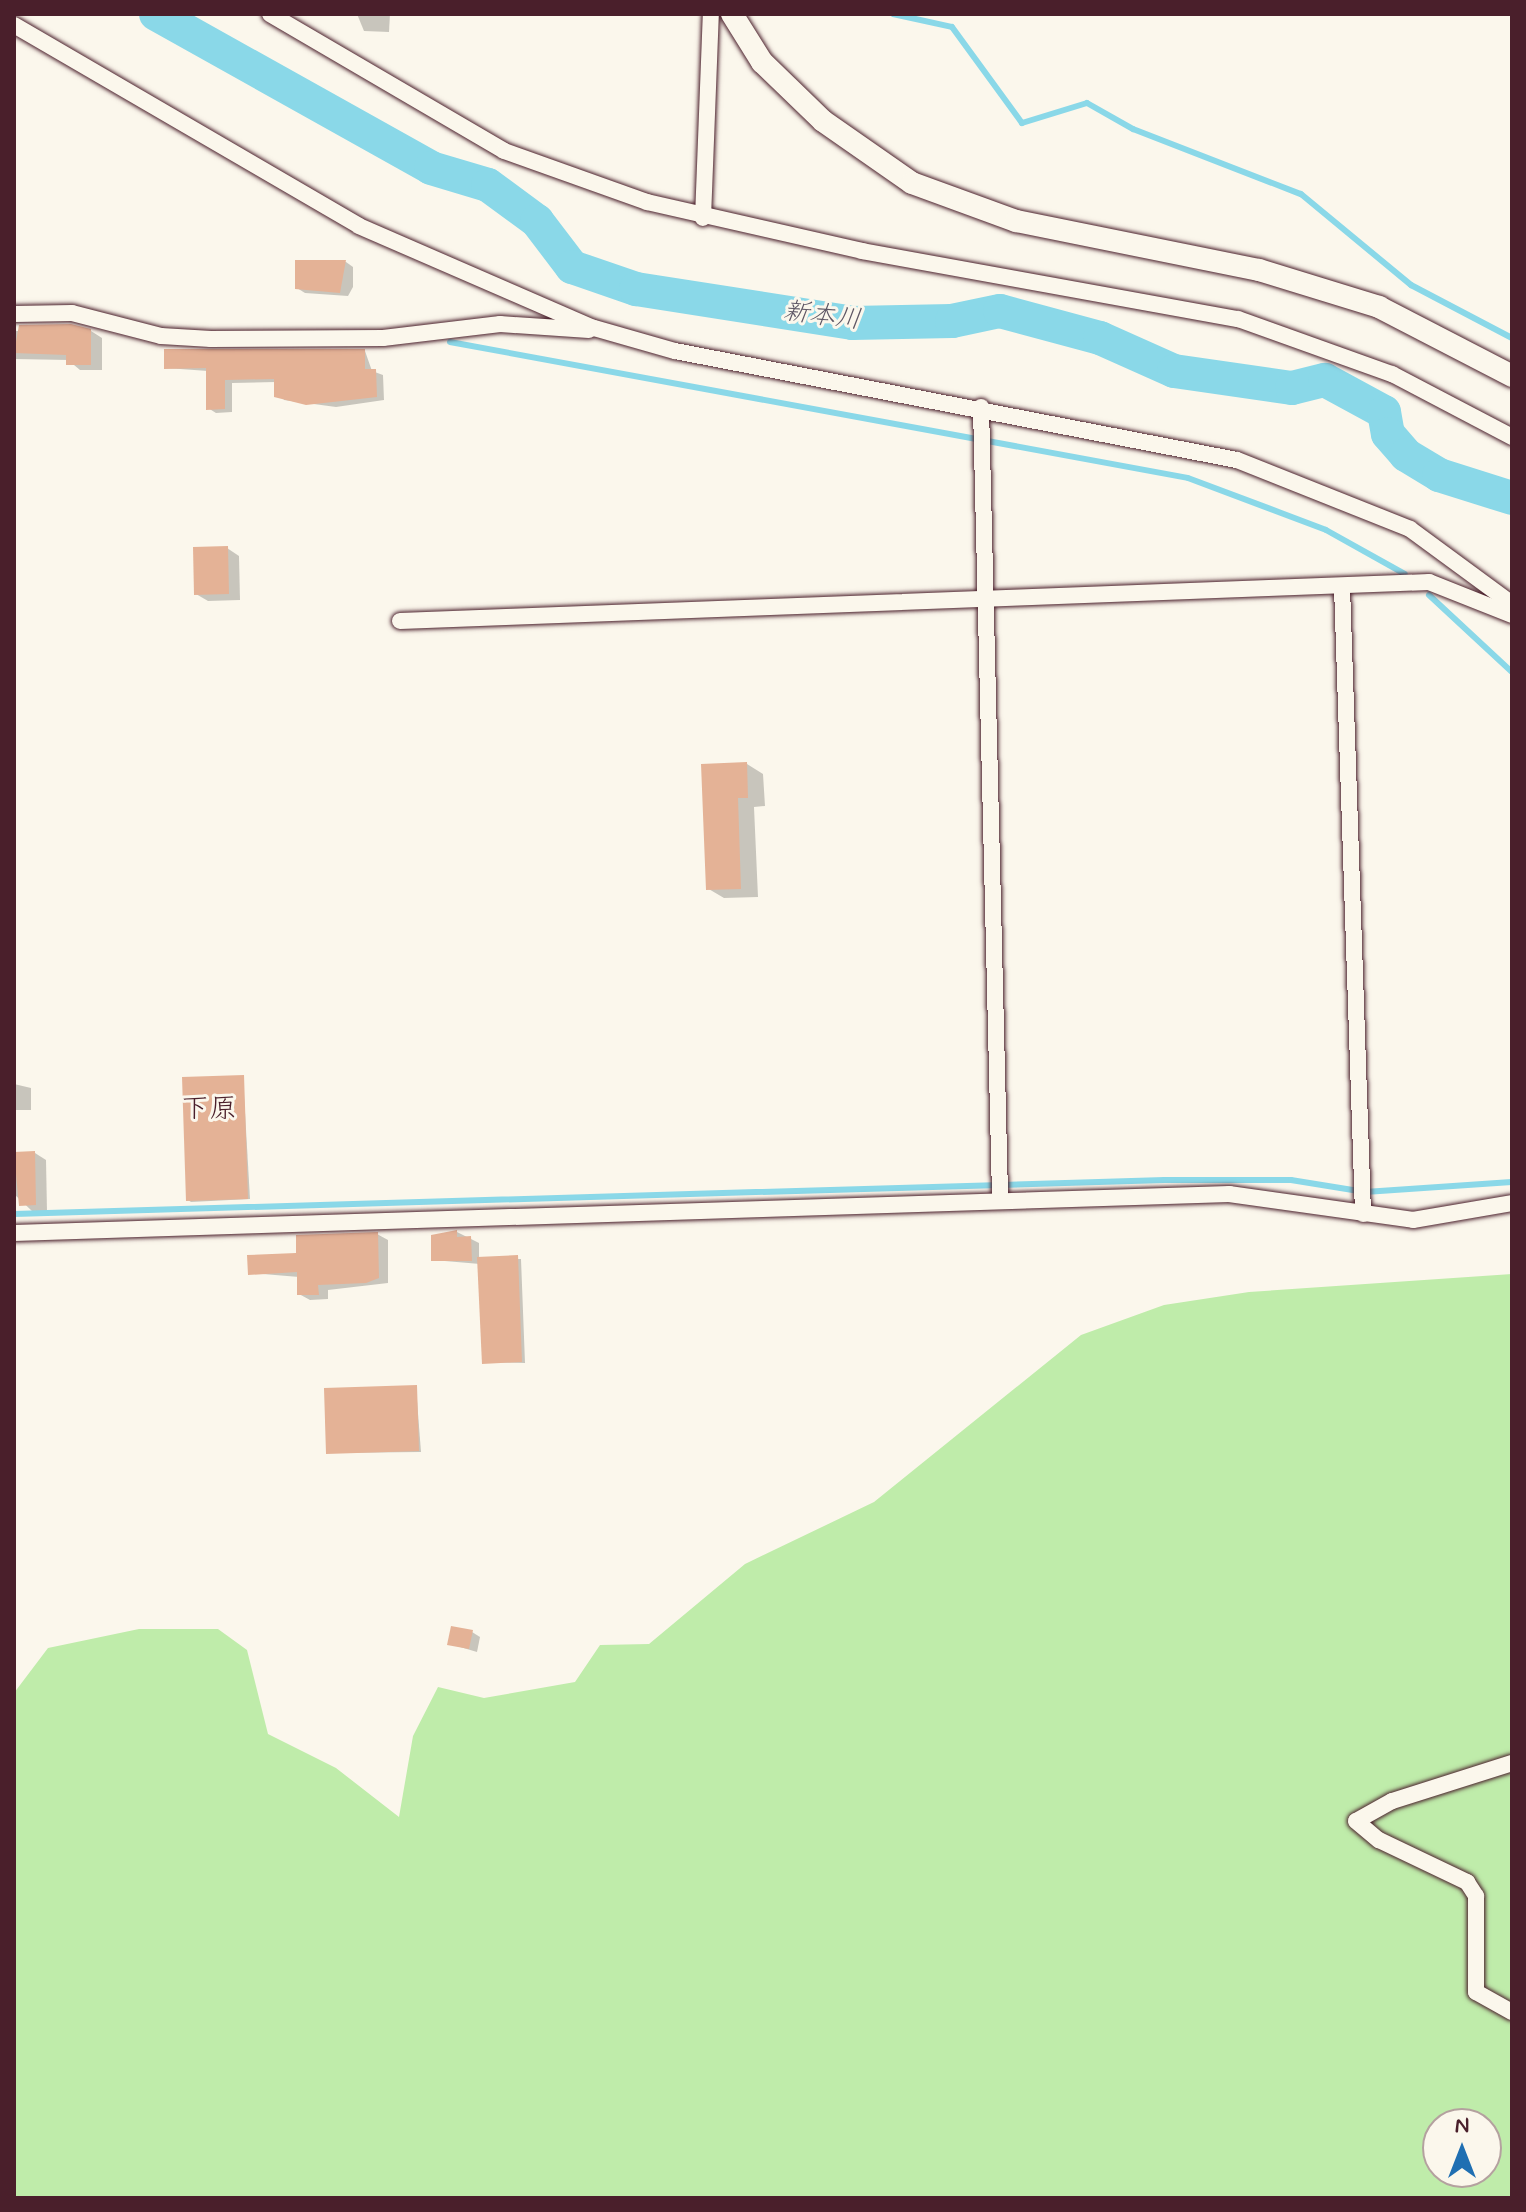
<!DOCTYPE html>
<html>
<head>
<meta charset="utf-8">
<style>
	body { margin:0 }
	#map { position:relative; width:1526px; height:2212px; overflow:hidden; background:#fbf7ec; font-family:Mynerve,"Klee One",sans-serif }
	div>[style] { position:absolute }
	.green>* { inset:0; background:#bfecaa }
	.shadow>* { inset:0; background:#0003 }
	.stream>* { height:6px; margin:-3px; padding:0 3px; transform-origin:3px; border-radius:3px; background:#8ad8e8 }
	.river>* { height:34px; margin:-17px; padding:0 17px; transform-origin:17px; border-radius:17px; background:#8ad8e8 }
	.building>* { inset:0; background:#e4b296 }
	.roads { filter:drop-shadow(0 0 2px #4a1f2b) drop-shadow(0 0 2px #4a1f2b) }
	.street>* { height:16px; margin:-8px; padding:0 8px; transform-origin:8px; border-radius:8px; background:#fbf7ec }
	.secondary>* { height:22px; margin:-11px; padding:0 11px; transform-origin:11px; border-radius:11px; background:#fbf7ec }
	span { translate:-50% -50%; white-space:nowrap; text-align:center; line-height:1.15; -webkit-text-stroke:6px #fbf7ec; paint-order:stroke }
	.water-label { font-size:26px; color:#5d5664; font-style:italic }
	.quarter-label { font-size:28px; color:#4a1f2b }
	.frame { position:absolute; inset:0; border:16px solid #4a1f2b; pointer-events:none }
	.north { position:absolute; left:1422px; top:2108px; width:80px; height:80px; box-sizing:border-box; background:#fbf7ec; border:2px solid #b4a19f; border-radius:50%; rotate:0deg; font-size:22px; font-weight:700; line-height:32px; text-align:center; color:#4a1f2b }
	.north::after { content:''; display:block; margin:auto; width:28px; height:36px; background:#1f6fb2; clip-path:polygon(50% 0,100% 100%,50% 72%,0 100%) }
</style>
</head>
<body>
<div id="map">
	<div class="green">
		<div style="clip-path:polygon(evenodd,1512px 1274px,1512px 2198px,14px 2198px,14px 1693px,48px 1648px,139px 1629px,218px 1629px,247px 1650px,268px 1734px,336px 1768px,399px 1817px,413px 1736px,438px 1687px,484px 1698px,575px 1682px,600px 1645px,649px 1644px,745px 1564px,874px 1502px,1081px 1335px,1164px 1305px,1249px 1292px,1512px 1274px,1438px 2124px,1486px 2124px,1486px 2172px,1438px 2172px,1438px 2124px)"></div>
	</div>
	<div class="shadow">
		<div style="clip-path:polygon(357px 14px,390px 14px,389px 32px,364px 31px)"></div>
		<div style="clip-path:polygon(297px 262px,346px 262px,353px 267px,353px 287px,348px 296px,305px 293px,297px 288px)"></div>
		<div style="clip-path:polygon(14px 331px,91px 331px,102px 338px,102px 370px,80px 370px,68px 360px,14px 359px)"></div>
		<div style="clip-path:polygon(365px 351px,372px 371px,383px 375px,384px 400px,336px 407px,284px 400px,276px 382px,232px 383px,232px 412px,216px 413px,208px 408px,208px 371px,166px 368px)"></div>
		<div style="clip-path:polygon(227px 548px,239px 556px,240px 600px,208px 601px,196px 594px)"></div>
		<div style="clip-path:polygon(747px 764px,763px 774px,765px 806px,754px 807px,758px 897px,724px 898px,707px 888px)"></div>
		<div style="clip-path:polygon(243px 1077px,250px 1199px,191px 1202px,188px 1200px)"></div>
		<div style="clip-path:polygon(14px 1084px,31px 1088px,31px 1110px,14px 1110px)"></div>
		<div style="clip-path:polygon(35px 1153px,46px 1160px,47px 1211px,32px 1211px,14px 1194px,14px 1154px)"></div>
		<div style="clip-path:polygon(457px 1232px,479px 1243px,479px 1259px,521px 1259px,525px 1363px,484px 1362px,480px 1264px,433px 1260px)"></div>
		<div style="clip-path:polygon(377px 1234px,388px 1240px,388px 1283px,328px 1290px,328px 1299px,310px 1300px,299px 1294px,299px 1277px,250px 1273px)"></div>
		<div style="clip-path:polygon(416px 1387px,421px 1452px,328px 1453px)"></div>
		<div style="clip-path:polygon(472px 1632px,480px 1637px,477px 1652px,450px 1644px)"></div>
	</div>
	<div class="stream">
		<div style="left:893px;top:14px;width:60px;rotate:12.4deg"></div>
		<div style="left:952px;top:27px;width:119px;rotate:53.9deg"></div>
		<div style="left:1022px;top:123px;width:68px;rotate:-17.1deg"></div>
		<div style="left:1087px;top:103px;width:53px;rotate:29.5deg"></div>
		<div style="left:1133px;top:129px;width:180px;rotate:21.2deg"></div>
		<div style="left:1301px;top:194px;width:143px;rotate:39.6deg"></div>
		<div style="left:1411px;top:285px;width:114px;rotate:27.7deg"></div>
		<div style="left:450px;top:342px;width:750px;rotate:10.44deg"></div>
		<div style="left:1188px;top:478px;width:147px;rotate:20.6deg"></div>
		<div style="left:1326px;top:530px;width:90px;rotate:29.1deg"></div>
		<div style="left:1429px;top:595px;width:113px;rotate:42.9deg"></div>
		<div style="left:14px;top:1214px;width:1151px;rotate:-1.69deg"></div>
		<div style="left:1164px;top:1180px;width:127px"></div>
		<div style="left:1291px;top:1180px;width:75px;rotate:9.2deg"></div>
		<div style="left:1365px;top:1192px;width:147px;rotate:-3.9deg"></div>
	</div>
	<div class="river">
		<div style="left:156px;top:14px;width:315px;rotate:29.2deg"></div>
		<div style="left:431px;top:168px;width:59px;rotate:16.6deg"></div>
		<div style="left:488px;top:185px;width:61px;rotate:36.3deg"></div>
		<div style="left:537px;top:221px;width:58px;rotate:52.7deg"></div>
		<div style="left:572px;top:267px;width:68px;rotate:19deg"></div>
		<div style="left:636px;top:289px;width:219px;rotate:8.9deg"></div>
		<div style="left:852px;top:323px;width:100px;rotate:-1.1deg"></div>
		<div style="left:952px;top:321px;width:49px;rotate:-11.8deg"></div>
		<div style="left:1000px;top:311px;width:104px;rotate:15.1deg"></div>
		<div style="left:1100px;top:338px;width:81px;rotate:24deg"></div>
		<div style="left:1174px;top:371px;width:119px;rotate:8.2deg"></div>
		<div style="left:1292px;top:388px;width:34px;rotate:-14deg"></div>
		<div style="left:1325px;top:380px;width:67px;rotate:28.5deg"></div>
		<div style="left:1384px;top:412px;width:22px;rotate:80deg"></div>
		<div style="left:1388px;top:434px;width:28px;rotate:49deg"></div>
		<div style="left:1406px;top:455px;width:39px;rotate:31deg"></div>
		<div style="left:1439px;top:475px;width:77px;rotate:17.5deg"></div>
	</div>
	<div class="building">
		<div style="clip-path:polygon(295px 260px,346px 260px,340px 293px,295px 289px)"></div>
		<div style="clip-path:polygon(71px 324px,91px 329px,91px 365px,66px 365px,66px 355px,14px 353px,19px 325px)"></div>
		<div style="clip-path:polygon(164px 349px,365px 349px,365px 369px,376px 369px,377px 397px,306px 405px,274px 397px,274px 379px,225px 380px,225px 409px,206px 410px,206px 368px,164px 369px)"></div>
		<div style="clip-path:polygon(228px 546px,229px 594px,194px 595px,193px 547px)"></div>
		<div style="clip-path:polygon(747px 762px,748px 798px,738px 798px,741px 889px,706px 890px,701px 764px)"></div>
		<div style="clip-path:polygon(244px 1075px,248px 1199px,186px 1201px,182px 1077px)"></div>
		<div style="clip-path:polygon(35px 1151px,36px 1205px,19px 1206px,14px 1152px)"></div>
		<div style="clip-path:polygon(457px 1230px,457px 1237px,471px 1236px,472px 1261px,431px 1261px,431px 1235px)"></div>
		<div style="clip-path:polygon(378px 1232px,379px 1278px,366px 1283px,318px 1285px,319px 1295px,297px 1295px,297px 1272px,248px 1275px,247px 1255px,296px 1253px,296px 1235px)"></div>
		<div style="clip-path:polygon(518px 1255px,522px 1362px,482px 1364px,477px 1257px)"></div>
		<div style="clip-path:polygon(417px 1385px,419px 1451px,326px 1454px,324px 1388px)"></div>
		<div style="clip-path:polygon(451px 1626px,473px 1630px,469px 1649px,447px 1645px)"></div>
	</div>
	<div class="roads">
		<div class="street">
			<div style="left:270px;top:14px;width:271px;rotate:30.3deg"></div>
			<div style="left:504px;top:151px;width:152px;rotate:19.6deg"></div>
			<div style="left:647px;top:202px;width:221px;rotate:12.8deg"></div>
			<div style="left:862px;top:251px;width:382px;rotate:10.3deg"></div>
			<div style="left:1238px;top:319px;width:164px;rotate:19.7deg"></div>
			<div style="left:1392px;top:374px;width:136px;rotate:27.7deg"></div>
			<div style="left:14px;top:25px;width:399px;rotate:30.2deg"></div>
			<div style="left:359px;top:226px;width:256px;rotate:23.5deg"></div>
			<div style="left:594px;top:328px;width:84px;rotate:15.9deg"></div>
			<div style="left:675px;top:351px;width:572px;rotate:10.98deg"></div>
			<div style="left:1237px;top:460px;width:186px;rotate:21.7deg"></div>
			<div style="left:1410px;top:529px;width:127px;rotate:36.3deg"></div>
			<div style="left:703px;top:218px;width:204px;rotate:-87.8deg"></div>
			<div style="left:14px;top:314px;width:58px;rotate:-1deg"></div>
			<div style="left:72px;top:313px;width:92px;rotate:14.5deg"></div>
			<div style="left:161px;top:336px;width:50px;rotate:3.4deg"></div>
			<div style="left:211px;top:339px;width:172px;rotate:-0.3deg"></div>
			<div style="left:383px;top:338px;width:118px;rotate:-6.8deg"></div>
			<div style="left:500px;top:324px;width:89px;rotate:3.9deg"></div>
			<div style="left:981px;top:407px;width:791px;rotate:88.62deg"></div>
			<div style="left:1342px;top:587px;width:627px;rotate:88.08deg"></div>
			<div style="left:400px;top:621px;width:1030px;rotate:-2.17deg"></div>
			<div style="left:1429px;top:582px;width:89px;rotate:21.7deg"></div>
			<div style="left:14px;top:1233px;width:1216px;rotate:-1.84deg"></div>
			<div style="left:1229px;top:1194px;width:186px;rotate:8deg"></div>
			<div style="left:1413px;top:1220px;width:100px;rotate:-9.7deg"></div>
			<div style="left:1512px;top:1763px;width:126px;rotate:162.4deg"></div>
			<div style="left:1392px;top:1801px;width:41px;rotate:150.9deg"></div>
			<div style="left:1356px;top:1821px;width:30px;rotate:40deg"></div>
			<div style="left:1379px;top:1840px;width:98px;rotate:25.5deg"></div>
			<div style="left:1467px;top:1882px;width:17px;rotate:57deg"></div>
			<div style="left:1476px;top:1896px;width:96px;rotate:90deg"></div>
			<div style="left:1476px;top:1992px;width:41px;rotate:29.1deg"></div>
		</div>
		<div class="secondary">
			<div style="left:732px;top:14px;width:57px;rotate:58deg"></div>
			<div style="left:762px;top:62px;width:85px;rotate:44deg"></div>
			<div style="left:823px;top:121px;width:108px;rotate:34.9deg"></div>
			<div style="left:912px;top:183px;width:111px;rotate:20.1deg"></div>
			<div style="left:1016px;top:221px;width:248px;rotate:11.4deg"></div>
			<div style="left:1259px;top:270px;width:126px;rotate:17.1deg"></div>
			<div style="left:1379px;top:307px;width:150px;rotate:27.4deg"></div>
		</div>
	</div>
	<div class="water-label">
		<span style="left:822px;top:317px;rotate:7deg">新本川</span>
	</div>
	<div class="quarter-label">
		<span style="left:209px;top:1110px">下原</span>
	</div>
	<div class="frame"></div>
	<div class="north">N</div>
</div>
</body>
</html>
